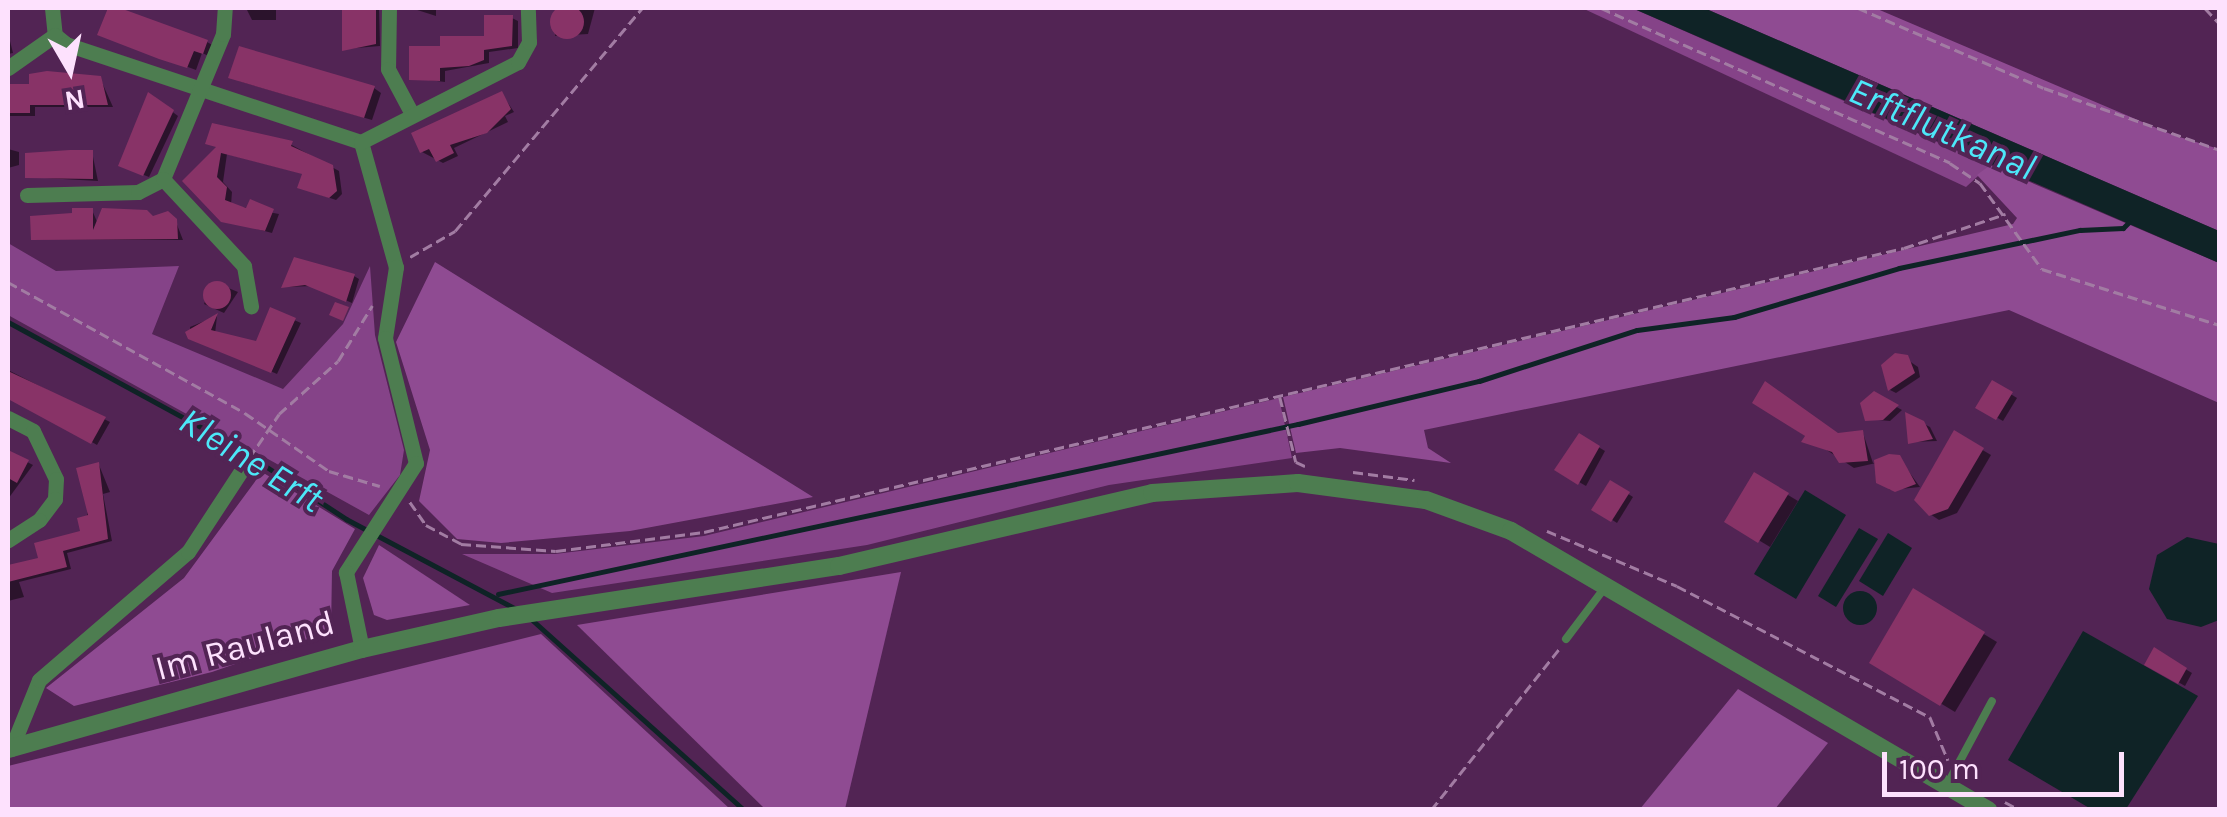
<!DOCTYPE html>
<html>
<head>
<meta charset="utf-8">
<style>
	body { margin:0 }
	#map { position:relative; width:2227px; height:817px; overflow:hidden; background:#522454; font-family:Karla,sans-serif }
	div>[style] { position:absolute }
	.green>* { inset:0; background:#854388 }
	.forest>* { inset:0; background:#8f4b92 }
	.water>* { inset:0; background:#0f2326 }
	.round { border-radius:50% }
	.shadow>* { inset:0; background:#0007 }
	.stream>* { height:5px; margin:-2.5px; padding:0 2.5px; transform-origin:2.5px; border-radius:2.5px; background:#0f2326 }
	.building>* { inset:0; background:#883367 }
	.path>* { height:2.5px; margin-top:-1.25px; transform-origin:0; background:repeating-linear-gradient(90deg,#a27ca3 0 10px,transparent 0 15px) }
	.service>* { height:8px; margin:-4px; padding:0 4px; transform-origin:4px; border-radius:4px; background:#4d7d50 }
	.minor>* { height:15px; margin:-7.5px; padding:0 7.5px; transform-origin:7.5px; border-radius:7.5px; background:#4d7d50 }
	.tertiary>* { height:18px; margin:-9px; padding:0 9px; transform-origin:9px; border-radius:9px; background:#4d7d50 }
	span { translate:-50% -50%; white-space:nowrap; text-align:center; line-height:1.15; -webkit-text-stroke:8px #522454; paint-order:stroke }
	.street-label { font-size:35px; color:#fde1fd }
	.water-label { font-size:38px; color:#4ce8f9; font-style:italic }
	.frame { position:absolute; inset:0; border:10px solid #fde1fd; pointer-events:none }
	.north { position:absolute; left:20px; top:20px; width:100px; height:100px; -webkit-text-stroke:8px #522454; paint-order:stroke; rotate:171deg; font-size:28px; font-weight:700; line-height:40px; text-align:center; color:#fde1fd }
	.north::after { content:''; display:block; margin:auto; width:35px; height:45px; background:#fde1fd; clip-path:polygon(50% 0,100% 100%,50% 72%,0 100%) }
	.scale { position:absolute; left:1882px; top:752px; width:242px; height:45px; box-sizing:border-box; border:5px solid #fde1fd; border-top:0; padding-left:12px; font-size:30px; line-height:35px; white-space:nowrap; color:#fde1fd; -webkit-text-stroke:8px #522454; paint-order:stroke }
</style>
</head>
<body>
<div id="map">
	<div class="green">
		<div style="clip-path:polygon(1582px 8px,1632px 8px,1990px 165px,1966px 187px)"></div>
		<div style="clip-path:polygon(8px 243px,56px 271px,179px 266px,152px 334px,283px 389px,343px 324px,370px 266px,375px 335px,404px 450px,400px 475px,369px 515px,8px 315px)"></div>
		<div style="clip-path:polygon(1279px 398px,1292px 458px,1109px 485px,867px 545px,552px 593px,462px 554px,555px 554px,704px 536px)"></div>
	</div>
	<div class="forest">
		<div style="clip-path:polygon(1704px 8px,1875px 8px,2173px 135px,2219px 149px,2219px 231px)"></div>
		<div style="clip-path:polygon(1990px 165px,2219px 263px,2219px 403px,2009px 310px,1424px 430px,1428px 448px,1451px 463px,1340px 448px,1296px 453px,1283px 397px,2013px 224px,2017px 218px,1977px 175px)"></div>
		<div style="clip-path:polygon(435px 262px,813px 497px,630px 531px,501px 543px,457px 539px,419px 501px,430px 450px,396px 342px)"></div>
		<div style="clip-path:polygon(262px 472px,355px 529px,332px 571px,331px 631px,212px 672px,74px 706px,46px 688px,184px 578px)"></div>
		<div style="clip-path:polygon(379px 545px,470px 605px,387px 620px,374px 615px,363px 578px)"></div>
		<div style="clip-path:polygon(901px 572px,845px 809px,765px 809px,577px 625px)"></div>
		<div style="clip-path:polygon(541px 634px,730px 809px,8px 809px,8px 766px)"></div>
		<div style="clip-path:polygon(1738px 689px,1828px 743px,1775px 809px,1640px 809px)"></div>
	</div>
	<div class="water">
		<div style="clip-path:polygon(1632px 8px,1704px 8px,2219px 231px,2219px 263px)"></div>
		<div style="clip-path:polygon(1805px 490px,1846px 515px,1796px 599px,1754px 574px)"></div>
		<div style="clip-path:polygon(1859px 528px,1878px 539px,1836px 607px,1818px 596px)"></div>
		<div style="clip-path:polygon(1888px 533px,1912px 548px,1883px 596px,1859px 581px)"></div>
		<div style="clip-path:polygon(2187px 537px,2219px 544px,2219px 620px,2201px 627px,2167px 619px,2149px 589px,2157px 555px)"></div>
		<div class="round" style="left:1843px;top:591px;width:34px;height:34px"></div>
		<div style="clip-path:polygon(2083px 631px,2198px 696px,2126px 809px,2091px 809px,2008px 760px)"></div>
	</div>
	<div class="shadow">
		<div style="clip-path:polygon(111px 8px,207px 42px,216px 47px,211px 57px,202px 53px,196px 70px,109px 38px,100px 34px)"></div>
		<div style="clip-path:polygon(246px 8px,276px 8px,276px 20px,252px 20px)"></div>
		<div style="clip-path:polygon(344px 8px,379px 8px,380px 46px,344px 49px)"></div>
		<div style="clip-path:polygon(436px 8px,436px 16px,411px 8px)"></div>
		<div style="clip-path:polygon(555px 8px,595px 8px,588px 34px,555px 36px)"></div>
		<div style="clip-path:polygon(512px 18px,518px 21px,518px 48px,489px 52px,489px 63px,445px 71px,445px 82px,412px 78px,442px 49px,486px 38px)"></div>
		<div style="clip-path:polygon(8px 33px,13px 53px,8px 54px)"></div>
		<div style="clip-path:polygon(100px 78px,113px 107px,35px 107px,35px 116px,8px 116px,8px 87px)"></div>
		<div style="clip-path:polygon(239px 81px,374px 88px,381px 93px,372px 120px)"></div>
		<div style="clip-path:polygon(502px 94px,514px 112px,505px 116px,508px 122px,454px 148px,458px 156px,443px 163px,422px 152px)"></div>
		<div style="clip-path:polygon(150px 95px,178px 116px,149px 177px,126px 168px)"></div>
		<div style="clip-path:polygon(279px 138px,339px 171px,342px 194px,336px 200px,306px 190px,304px 174px,227px 154px,223px 182px,232px 192px,231px 205px,279px 214px,272px 233px,222px 220px,186px 181px,219px 147px)"></div>
		<div style="clip-path:polygon(8px 149px,19px 152px,19px 165px,8px 168px)"></div>
		<div style="clip-path:polygon(92px 152px,98px 181px,27px 177px)"></div>
		<div style="clip-path:polygon(92px 210px,98px 224px,174px 217px,183px 240px,33px 239px)"></div>
		<div style="clip-path:polygon(354px 276px,359px 279px,352px 303px,313px 286px,284px 287px)"></div>
		<div style="clip-path:polygon(214px 282px,238px 292px,224px 313px,204px 304px)"></div>
		<div style="clip-path:polygon(271px 310px,301px 323px,277px 374px,191px 337px,190px 327px,217px 316px,215px 334px,257px 343px)"></div>
		<div style="clip-path:polygon(1902px 356px,1918px 367px,1920px 377px,1896px 393px,1890px 390px)"></div>
		<div style="clip-path:polygon(8px 370px,110px 422px,97px 445px,10px 394px,8px 398px)"></div>
		<div style="clip-path:polygon(1993px 383px,2017px 398px,2003px 421px,1978px 407px)"></div>
		<div style="clip-path:polygon(1874px 394px,1902px 410px,1890px 421px,1867px 419px)"></div>
		<div style="clip-path:polygon(1755px 403px,1839px 435px,1863px 433px,1873px 463px,1899px 458px,1920px 487px,1890px 490px,1876px 475px,1876px 463px,1854px 468px)"></div>
		<div style="clip-path:polygon(1908px 416px,1930px 427px,1937px 441px,1910px 442px)"></div>
		<div style="clip-path:polygon(1954px 433px,1991px 455px,1957px 513px,1939px 520px,1930px 514px)"></div>
		<div style="clip-path:polygon(1580px 436px,1605px 451px,1586px 486px,1558px 470px)"></div>
		<div style="clip-path:polygon(8px 452px,33px 465px,8px 499px)"></div>
		<div style="clip-path:polygon(99px 465px,110px 492px,103px 494px,112px 541px,67px 553px,71px 569px,19px 582px,24px 597px,8px 601px,8px 569px,41px 560px,83px 532px)"></div>
		<div style="clip-path:polygon(1755px 475px,1798px 501px,1770px 547px,1727px 521px)"></div>
		<div style="clip-path:polygon(1611px 483px,1633px 497px,1617px 523px,1595px 509px)"></div>
		<div style="clip-path:polygon(1914px 592px,1997px 642px,1955px 712px,1872px 662px)"></div>
		<div style="clip-path:polygon(2155px 651px,2192px 673px,2185px 686px,2147px 664px)"></div>
	</div>
	<div class="stream">
		<div style="left:8px;top:322px;width:253px;rotate:28.6deg"></div>
		<div style="left:230px;top:443px;width:139px;rotate:33.2deg"></div>
		<div style="left:346px;top:519px;width:195px;rotate:27.9deg"></div>
		<div style="left:498px;top:594px;width:818px;rotate:-12deg"></div>
		<div style="left:1298px;top:424px;width:186px;rotate:-13.4deg"></div>
		<div style="left:1479px;top:381px;width:166px;rotate:-17.9deg"></div>
		<div style="left:1637px;top:330px;width:98px;rotate:-7.6deg"></div>
		<div style="left:1734px;top:317px;width:172px;rotate:-16.5deg"></div>
		<div style="left:1899px;top:268px;width:185px;rotate:-11.9deg"></div>
		<div style="left:2080px;top:230px;width:43px;rotate:-2.7deg"></div>
		<div style="left:2123px;top:228px;width:8px;rotate:-45deg"></div>
		<div style="left:531px;top:619px;width:286px;rotate:41.9deg"></div>
	</div>
	<div class="building">
		<div class="round" style="left:550px;top:5px;width:34px;height:34px"></div>
		<div style="clip-path:polygon(108px 8px,120px 8px,208px 40px,203px 54px,194px 51px,187px 68px,159px 59px,97px 35px)"></div>
		<div style="clip-path:polygon(342px 8px,376px 8px,376px 44px,342px 51px)"></div>
		<div style="clip-path:polygon(484px 15px,513px 15px,512px 46px,484px 50px,484px 60px,469px 66px,440px 68px,440px 81px,409px 80px,409px 46px,440px 46px,440px 36px,484px 36px)"></div>
		<div style="clip-path:polygon(239px 46px,375px 86px,364px 118px,228px 78px)"></div>
		<div style="clip-path:polygon(47px 71px,101px 76px,108px 105px,30px 105px,30px 113px,8px 113px,8px 84px,29px 84px,29px 74px)"></div>
		<div style="clip-path:polygon(502px 91px,511px 109px,487px 133px,450px 145px,454px 153px,436px 162px,429px 149px,420px 153px,411px 133px)"></div>
		<div style="clip-path:polygon(148px 92px,174px 110px,143px 176px,118px 166px)"></div>
		<div style="clip-path:polygon(212px 123px,293px 141px,291px 146px,333px 165px,337px 191px,329px 198px,297px 188px,302px 174px,221px 153px,217px 177px,227px 187px,225px 200px,246px 208px,250px 199px,274px 209px,265px 231px,221px 222px,182px 181px,216px 147px,205px 144px)"></div>
		<div style="clip-path:polygon(70px 150px,93px 150px,93px 179px,25px 178px,25px 153px)"></div>
		<div style="clip-path:polygon(72px 208px,93px 208px,93px 230px,102px 208px,147px 210px,153px 216px,168px 211px,177px 219px,178px 239px,31px 240px,30px 216px,72px 213px)"></div>
		<div style="clip-path:polygon(294px 257px,355px 274px,346px 302px,305px 285px,281px 288px)"></div>
		<div class="round" style="left:203px;top:281px;width:28px;height:28px"></div>
		<div style="clip-path:polygon(335px 302px,349px 307px,343px 321px,329px 315px)"></div>
		<div style="clip-path:polygon(270px 307px,296px 318px,271px 373px,188px 339px,185px 332px,218px 313px,211px 330px,256px 341px)"></div>
		<div style="clip-path:polygon(1895px 353px,1908px 355px,1915px 373px,1888px 391px,1881px 365px)"></div>
		<div style="clip-path:polygon(8px 371px,106px 417px,91px 444px,8px 399px)"></div>
		<div style="clip-path:polygon(1992px 380px,2013px 392px,1996px 420px,1975px 408px)"></div>
		<div style="clip-path:polygon(1765px 381px,1838px 433px,1863px 430px,1868px 461px,1839px 463px,1832px 452px,1801px 442px,1805px 436px,1752px 403px)"></div>
		<div style="clip-path:polygon(1874px 391px,1899px 405px,1883px 420px,1865px 421px,1860px 403px)"></div>
		<div style="clip-path:polygon(1905px 412px,1924px 421px,1933px 439px,1908px 444px)"></div>
		<div style="clip-path:polygon(1954px 430px,1984px 448px,1948px 509px,1929px 516px,1914px 500px)"></div>
		<div style="clip-path:polygon(1579px 433px,1600px 446px,1578px 485px,1554px 470px)"></div>
		<div style="clip-path:polygon(8px 450px,29px 460px,17px 483px,8px 478px)"></div>
		<div style="clip-path:polygon(1889px 454px,1900px 455px,1916px 484px,1895px 492px,1876px 483px,1874px 460px)"></div>
		<div style="clip-path:polygon(99px 462px,108px 539px,63px 551px,67px 567px,8px 582px,8px 565px,38px 558px,34px 543px,80px 531px,77px 518px,88px 515px,76px 468px)"></div>
		<div style="clip-path:polygon(1754px 472px,1789px 493px,1758px 543px,1724px 522px)"></div>
		<div style="clip-path:polygon(1610px 480px,1630px 492px,1611px 522px,1591px 510px)"></div>
		<div style="clip-path:polygon(1913px 588px,1985px 632px,1940px 706px,1869px 663px)"></div>
		<div style="clip-path:polygon(2154px 647px,2187px 668px,2178px 684px,2144px 665px)"></div>
	</div>
	<div class="path">
		<div style="left:1601px;top:8px;width:382px;rotate:23.9deg"></div>
		<div style="left:1950px;top:163px;width:36px;rotate:34deg"></div>
		<div style="left:1980px;top:183px;width:106px;rotate:54.2deg"></div>
		<div style="left:2042px;top:269px;width:187px;rotate:17.5deg"></div>
		<div style="left:1858px;top:8px;width:202px;rotate:23.3deg"></div>
		<div style="left:2044px;top:88px;width:187px;rotate:19.4deg"></div>
		<div style="left:2205px;top:8px;width:22px;rotate:47deg"></div>
		<div style="left:410px;top:257px;width:52px;rotate:-30deg"></div>
		<div style="left:455px;top:231px;width:291px;rotate:-50deg"></div>
		<div style="left:8px;top:282px;width:271px;rotate:28.9deg"></div>
		<div style="left:245px;top:413px;width:102px;rotate:34.6deg"></div>
		<div style="left:329px;top:471px;width:53px;rotate:16.4deg"></div>
		<div style="left:1280px;top:397px;width:67px;rotate:76.2deg"></div>
		<div style="left:1296px;top:462px;width:10px;rotate:24deg"></div>
		<div style="left:249px;top:458px;width:53px;rotate:-55.7deg"></div>
		<div style="left:279px;top:414px;width:79px;rotate:-41.9deg"></div>
		<div style="left:338px;top:361px;width:65px;rotate:-58.3deg"></div>
		<div style="left:1353px;top:472px;width:62px;rotate:7.5deg"></div>
		<div style="left:410px;top:502px;width:28px;rotate:55deg"></div>
		<div style="left:426px;top:525px;width:40px;rotate:28deg"></div>
		<div style="left:461px;top:544px;width:95px;rotate:4.2deg"></div>
		<div style="left:556px;top:551px;width:149px;rotate:-7.3deg"></div>
		<div style="left:704px;top:532px;width:1233px;rotate:-13.32deg"></div>
		<div style="left:1904px;top:248px;width:107px;rotate:-18.6deg"></div>
		<div style="left:1547px;top:531px;width:141px;rotate:22.9deg"></div>
		<div style="left:1677px;top:586px;width:285px;rotate:27.4deg"></div>
		<div style="left:1930px;top:717px;width:47px;rotate:67.3deg"></div>
		<div style="left:2005px;top:802px;width:17px;rotate:28deg"></div>
		<div style="left:1431px;top:810px;width:206px;rotate:-51.5deg"></div>
	</div>
	<div class="service">
		<div style="left:1566px;top:639px;width:66px;rotate:-53deg"></div>
		<div style="left:1947px;top:785px;width:95px;rotate:-61.8deg"></div>
	</div>
	<div class="minor">
		<div style="left:52px;top:8px;width:27px;rotate:84deg"></div>
		<div style="left:55px;top:35px;width:14px;rotate:39deg"></div>
		<div style="left:66px;top:44px;width:311px;rotate:18.4deg"></div>
		<div style="left:361px;top:142px;width:130px;rotate:74.4deg"></div>
		<div style="left:396px;top:267px;width:72px;rotate:98.8deg"></div>
		<div style="left:385px;top:338px;width:129px;rotate:76.1deg"></div>
		<div style="left:416px;top:463px;width:130px;rotate:122.7deg"></div>
		<div style="left:346px;top:572px;width:79px;rotate:78.3deg"></div>
		<div style="left:389px;top:8px;width:61px;rotate:90.9deg"></div>
		<div style="left:388px;top:69px;width:51px;rotate:61.9deg"></div>
		<div style="left:8px;top:68px;width:57px;rotate:-35.1deg"></div>
		<div style="left:361px;top:142px;width:176px;rotate:-27deg"></div>
		<div style="left:518px;top:62px;width:23px;rotate:-61deg"></div>
		<div style="left:529px;top:42px;width:34px;rotate:-92deg"></div>
		<div style="left:163px;top:179px;width:157px;rotate:-67.5deg"></div>
		<div style="left:223px;top:34px;width:26px;rotate:-86deg"></div>
		<div style="left:27px;top:195px;width:111px;rotate:-1.5deg"></div>
		<div style="left:138px;top:192px;width:28px;rotate:-27deg"></div>
		<div style="left:163px;top:179px;width:119px;rotate:47deg"></div>
		<div style="left:244px;top:266px;width:41px;rotate:80.1deg"></div>
		<div style="left:8px;top:418px;width:28px;rotate:27deg"></div>
		<div style="left:33px;top:431px;width:53px;rotate:64.4deg"></div>
		<div style="left:56px;top:479px;width:20px;rotate:93deg"></div>
		<div style="left:55px;top:499px;width:26px;rotate:127deg"></div>
		<div style="left:39px;top:520px;width:37px;rotate:147deg"></div>
		<div style="left:11px;top:749px;width:74px;rotate:-67.9deg"></div>
		<div style="left:39px;top:680px;width:196px;rotate:-40.7deg"></div>
		<div style="left:188px;top:552px;width:97px;rotate:-56.8deg"></div>
	</div>
	<div class="tertiary">
		<div style="left:8px;top:749px;width:368px;rotate:-15.8deg"></div>
		<div style="left:362px;top:649px;width:140px;rotate:-12.8deg"></div>
		<div style="left:499px;top:618px;width:344px;rotate:-8.7deg"></div>
		<div style="left:839px;top:566px;width:321px;rotate:-13.1deg"></div>
		<div style="left:1152px;top:493px;width:146px;rotate:-3.9deg"></div>
		<div style="left:1298px;top:483px;width:129px;rotate:7.6deg"></div>
		<div style="left:1426px;top:500px;width:90px;rotate:20deg"></div>
		<div style="left:1511px;top:531px;width:553px;rotate:30.32deg"></div>
	</div>
	<div class="street-label">
		<span style="left:245px;top:646px;rotate:-15deg">Im Rauland</span>
	</div>
	<div class="water-label">
		<span style="left:1942px;top:129px;rotate:24deg">Erftflutkanal</span>
		<span style="left:251px;top:460px;rotate:32deg">Kleine Erft</span>
	</div>
	<div class="frame"></div>
	<div class="north">N</div>
	<div class="scale">100 m</div>
</div>
</body>
</html>
